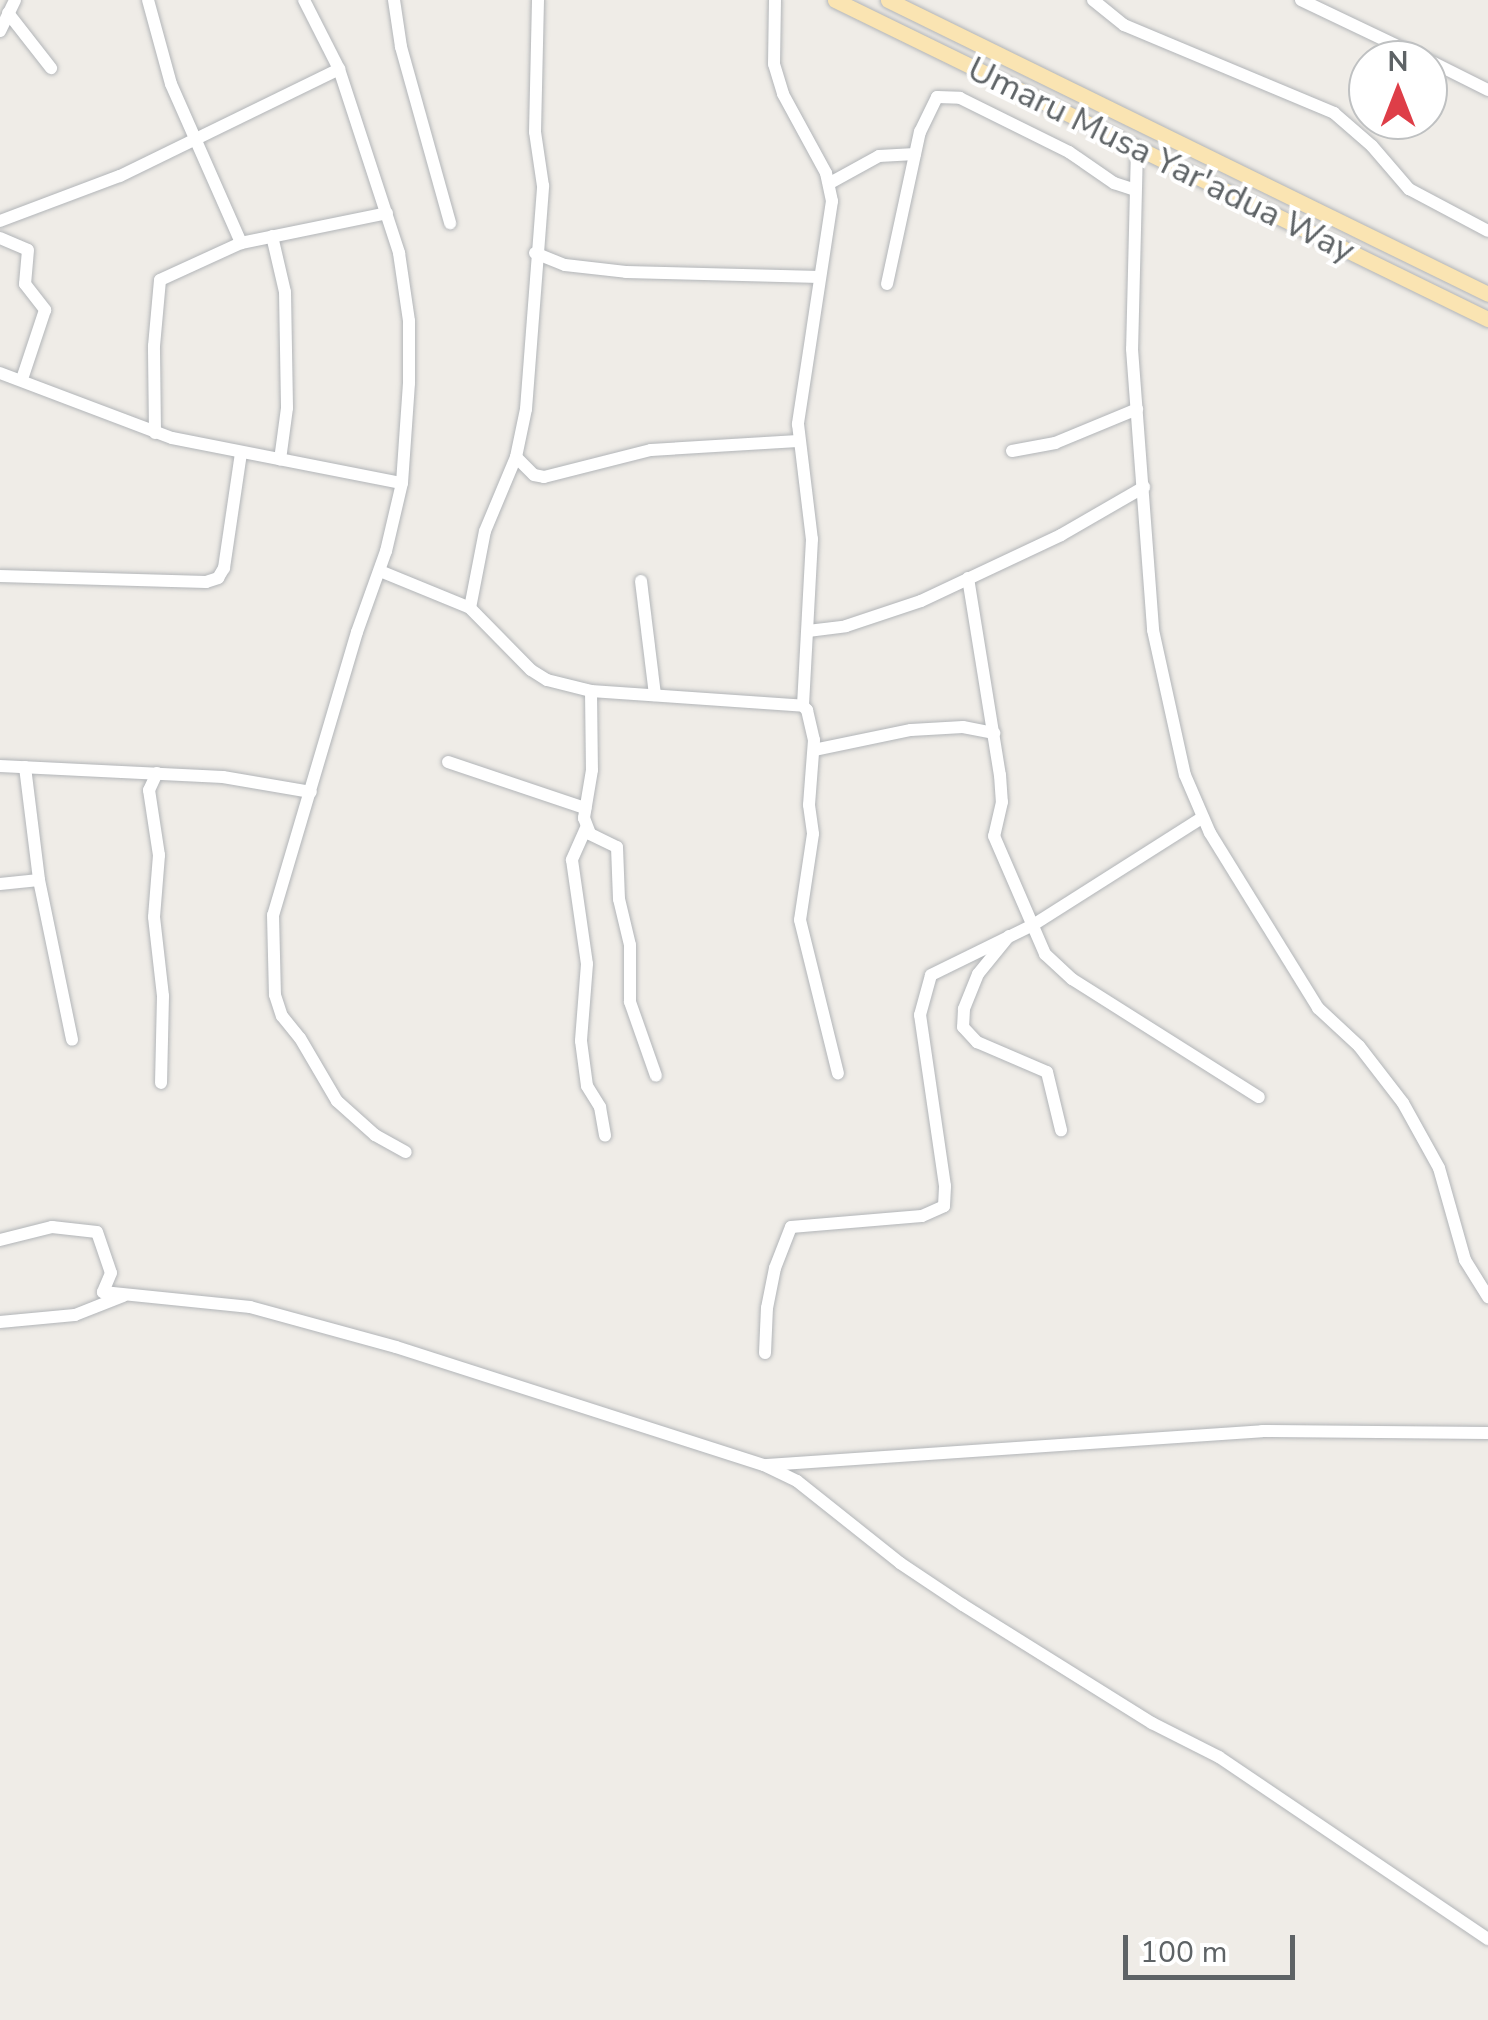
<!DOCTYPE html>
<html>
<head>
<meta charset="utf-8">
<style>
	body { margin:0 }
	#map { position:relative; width:1488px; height:2020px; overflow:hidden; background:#efece7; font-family:"Nunito Sans",sans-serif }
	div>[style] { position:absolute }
	.roads { filter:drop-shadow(0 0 2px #b2b5b8) drop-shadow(0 0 2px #b2b5b8) }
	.minor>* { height:12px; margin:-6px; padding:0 6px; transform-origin:6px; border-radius:6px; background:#fff }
	.major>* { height:15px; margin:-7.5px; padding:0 7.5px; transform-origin:7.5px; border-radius:7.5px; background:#fae4b2 }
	span { translate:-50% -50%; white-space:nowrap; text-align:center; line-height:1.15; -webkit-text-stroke:8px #fff; paint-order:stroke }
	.street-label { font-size:35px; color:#5e6366 }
	.north { position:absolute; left:1348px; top:40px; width:100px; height:100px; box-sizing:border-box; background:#fff; border:2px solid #bfc1c2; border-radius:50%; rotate:0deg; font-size:28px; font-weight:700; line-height:40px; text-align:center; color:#5e6366 }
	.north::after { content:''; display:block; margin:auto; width:35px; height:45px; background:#de3e48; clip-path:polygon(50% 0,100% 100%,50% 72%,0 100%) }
	.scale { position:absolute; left:1123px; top:1935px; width:172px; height:45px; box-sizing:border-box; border:5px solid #5e6366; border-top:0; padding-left:12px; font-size:30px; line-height:35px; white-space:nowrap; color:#5e6366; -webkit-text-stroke:8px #fff; paint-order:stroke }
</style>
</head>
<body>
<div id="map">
	<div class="roads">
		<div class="minor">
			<div style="left:148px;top:0;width:87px;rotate:74.7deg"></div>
			<div style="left:171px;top:84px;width:174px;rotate:66.2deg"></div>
			<div style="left:304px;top:0;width:77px;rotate:63.1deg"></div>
			<div style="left:339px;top:69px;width:194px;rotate:71.9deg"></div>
			<div style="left:399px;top:253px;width:69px;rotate:81.6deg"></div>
			<div style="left:409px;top:321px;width:62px;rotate:90deg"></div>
			<div style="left:409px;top:383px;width:100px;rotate:94deg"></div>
			<div style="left:402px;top:483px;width:70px;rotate:103.2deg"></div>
			<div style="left:386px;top:551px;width:86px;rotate:109.7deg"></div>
			<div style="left:357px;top:632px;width:295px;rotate:106.5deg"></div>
			<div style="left:273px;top:915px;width:80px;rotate:88.6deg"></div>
			<div style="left:275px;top:995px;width:22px;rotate:72deg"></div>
			<div style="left:282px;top:1016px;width:28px;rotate:51deg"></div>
			<div style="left:300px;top:1038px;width:73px;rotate:59.6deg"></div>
			<div style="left:337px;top:1101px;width:51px;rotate:41.8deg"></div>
			<div style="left:375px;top:1135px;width:35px;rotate:29deg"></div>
			<div style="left:394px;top:0;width:48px;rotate:81.5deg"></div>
			<div style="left:401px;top:47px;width:183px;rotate:74.4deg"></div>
			<div style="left:775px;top:0;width:64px;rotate:90.9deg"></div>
			<div style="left:774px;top:64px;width:31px;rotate:73deg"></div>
			<div style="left:783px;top:94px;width:90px;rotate:61.4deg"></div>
			<div style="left:826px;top:173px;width:29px;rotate:78deg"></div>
			<div style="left:832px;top:201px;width:226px;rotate:98.7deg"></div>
			<div style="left:798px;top:424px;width:116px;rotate:83.1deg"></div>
			<div style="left:812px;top:539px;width:167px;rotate:93.1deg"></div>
			<div style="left:1093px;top:0;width:40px;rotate:39deg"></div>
			<div style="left:1124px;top:25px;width:228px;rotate:22.7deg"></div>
			<div style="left:1334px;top:113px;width:50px;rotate:41deg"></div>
			<div style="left:1372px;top:146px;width:57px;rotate:49.3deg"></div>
			<div style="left:1409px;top:189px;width:89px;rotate:28deg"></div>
			<div style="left:1301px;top:0;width:140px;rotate:25.5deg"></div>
			<div style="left:8px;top:13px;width:70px;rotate:52deg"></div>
			<div style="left:0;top:31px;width:34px;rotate:-64deg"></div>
			<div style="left:1428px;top:60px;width:67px;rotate:26.6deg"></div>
			<div style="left:1137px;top:148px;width:201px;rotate:91.4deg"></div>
			<div style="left:1132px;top:349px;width:282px;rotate:85.7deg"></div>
			<div style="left:1153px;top:630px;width:148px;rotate:77.6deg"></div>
			<div style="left:1185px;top:775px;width:63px;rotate:66.7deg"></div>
			<div style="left:1210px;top:833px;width:206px;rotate:58.3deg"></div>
			<div style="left:1318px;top:1008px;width:56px;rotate:42.8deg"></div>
			<div style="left:1359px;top:1046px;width:72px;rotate:52.3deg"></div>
			<div style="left:1403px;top:1103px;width:74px;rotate:61deg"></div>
			<div style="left:1439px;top:1168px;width:96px;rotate:74.2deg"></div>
			<div style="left:1465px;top:1260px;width:44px;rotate:58.1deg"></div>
			<div style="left:830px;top:183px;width:56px;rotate:-28.9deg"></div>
			<div style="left:879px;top:156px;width:36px;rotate:-3deg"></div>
			<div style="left:0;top:221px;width:128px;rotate:-20.6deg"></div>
			<div style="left:120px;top:176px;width:244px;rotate:-26deg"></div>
			<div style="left:272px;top:236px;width:57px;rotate:76.9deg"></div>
			<div style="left:285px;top:292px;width:116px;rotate:89deg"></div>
			<div style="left:287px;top:408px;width:52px;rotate:97.7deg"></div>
			<div style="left:0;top:238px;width:30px;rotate:23deg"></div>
			<div style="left:28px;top:250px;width:34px;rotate:95deg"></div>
			<div style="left:25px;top:284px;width:33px;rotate:52deg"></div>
			<div style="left:45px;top:310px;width:73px;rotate:108.4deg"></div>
			<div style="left:535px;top:253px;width:32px;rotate:22deg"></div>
			<div style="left:565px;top:265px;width:61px;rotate:6.5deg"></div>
			<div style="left:626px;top:272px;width:194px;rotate:1.5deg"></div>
			<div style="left:887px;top:284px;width:156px;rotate:-77.8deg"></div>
			<div style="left:920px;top:132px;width:39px;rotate:-64deg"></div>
			<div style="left:937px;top:97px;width:23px;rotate:2deg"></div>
			<div style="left:960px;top:98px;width:122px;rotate:26.4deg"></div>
			<div style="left:1069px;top:152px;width:55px;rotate:34.6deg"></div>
			<div style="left:1114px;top:183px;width:20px;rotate:18deg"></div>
			<div style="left:0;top:373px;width:184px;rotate:20.7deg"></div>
			<div style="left:172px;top:438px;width:234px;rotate:11.1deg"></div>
			<div style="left:155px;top:433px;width:87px;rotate:-90.7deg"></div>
			<div style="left:154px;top:346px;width:66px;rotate:-84.8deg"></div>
			<div style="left:160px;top:280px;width:89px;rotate:-24.6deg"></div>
			<div style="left:241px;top:243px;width:149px;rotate:-11.6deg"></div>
			<div style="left:1012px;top:451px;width:44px;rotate:-10.5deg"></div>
			<div style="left:1055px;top:443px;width:89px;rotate:-22.5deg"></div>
			<div style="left:516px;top:457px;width:25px;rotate:45deg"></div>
			<div style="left:534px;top:475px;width:10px;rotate:11deg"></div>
			<div style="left:544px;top:477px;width:110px;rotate:-14.2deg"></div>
			<div style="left:651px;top:450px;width:147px;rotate:-3.5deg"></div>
			<div style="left:380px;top:571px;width:97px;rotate:22.3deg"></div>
			<div style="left:470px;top:608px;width:87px;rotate:45.5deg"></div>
			<div style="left:531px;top:670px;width:19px;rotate:32deg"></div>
			<div style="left:547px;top:680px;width:45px;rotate:14deg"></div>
			<div style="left:591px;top:691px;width:79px;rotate:89.3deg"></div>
			<div style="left:592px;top:770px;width:49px;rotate:99.5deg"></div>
			<div style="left:584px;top:818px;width:17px;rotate:69deg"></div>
			<div style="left:590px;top:834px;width:30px;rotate:26deg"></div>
			<div style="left:617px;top:847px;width:52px;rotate:87.8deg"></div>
			<div style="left:619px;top:899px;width:47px;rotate:76.6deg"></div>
			<div style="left:630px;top:945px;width:57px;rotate:90deg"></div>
			<div style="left:630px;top:1002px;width:78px;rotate:70.6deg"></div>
			<div style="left:0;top:576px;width:206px;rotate:1.7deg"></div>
			<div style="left:206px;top:582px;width:13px;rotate:-18deg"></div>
			<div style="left:218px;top:578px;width:12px;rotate:-59deg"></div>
			<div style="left:224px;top:568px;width:116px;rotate:-81.6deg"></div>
			<div style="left:968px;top:578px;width:200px;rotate:80.8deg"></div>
			<div style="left:1000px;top:775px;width:27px;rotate:86deg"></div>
			<div style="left:1002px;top:802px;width:35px;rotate:103deg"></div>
			<div style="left:994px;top:836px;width:129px;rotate:66.6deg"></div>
			<div style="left:1045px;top:954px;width:37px;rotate:43deg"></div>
			<div style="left:1072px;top:979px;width:221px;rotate:32.3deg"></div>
			<div style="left:641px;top:581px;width:115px;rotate:83deg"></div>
			<div style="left:470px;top:608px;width:78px;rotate:-79deg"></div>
			<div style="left:485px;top:531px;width:80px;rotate:-67.3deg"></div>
			<div style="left:516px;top:457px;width:49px;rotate:-78.2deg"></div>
			<div style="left:526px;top:409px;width:224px;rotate:-85.6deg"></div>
			<div style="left:543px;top:186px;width:55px;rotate:-98.4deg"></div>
			<div style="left:535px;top:132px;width:132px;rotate:-88.7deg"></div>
			<div style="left:808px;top:631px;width:38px;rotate:-7deg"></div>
			<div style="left:846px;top:626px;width:79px;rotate:-18.4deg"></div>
			<div style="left:921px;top:601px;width:155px;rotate:-25.2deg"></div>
			<div style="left:1061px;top:535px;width:96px;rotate:-30deg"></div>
			<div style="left:591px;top:691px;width:213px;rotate:4deg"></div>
			<div style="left:803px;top:706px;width:6px;rotate:45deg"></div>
			<div style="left:807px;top:710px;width:31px;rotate:77deg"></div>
			<div style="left:814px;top:740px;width:65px;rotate:94.4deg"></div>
			<div style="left:809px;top:805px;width:29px;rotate:82deg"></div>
			<div style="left:813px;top:834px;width:87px;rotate:98.6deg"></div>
			<div style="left:800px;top:920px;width:158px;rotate:76.1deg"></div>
			<div style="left:814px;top:750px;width:99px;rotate:-11.7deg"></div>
			<div style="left:911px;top:730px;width:52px;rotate:-3.3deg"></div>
			<div style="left:963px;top:727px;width:32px;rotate:11deg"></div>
			<div style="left:448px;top:762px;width:145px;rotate:18.6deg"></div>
			<div style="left:0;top:766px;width:223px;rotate:2.8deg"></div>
			<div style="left:223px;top:777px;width:89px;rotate:9.7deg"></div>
			<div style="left:25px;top:767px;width:114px;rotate:82.9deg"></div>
			<div style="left:39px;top:880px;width:163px;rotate:78.3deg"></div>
			<div style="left:157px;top:773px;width:19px;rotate:115deg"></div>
			<div style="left:149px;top:790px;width:66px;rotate:81.3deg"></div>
			<div style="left:159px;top:855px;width:62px;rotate:94.6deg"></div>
			<div style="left:154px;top:917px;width:80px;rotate:83.5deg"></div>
			<div style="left:163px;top:996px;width:87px;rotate:91.3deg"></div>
			<div style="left:586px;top:828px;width:35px;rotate:114deg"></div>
			<div style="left:572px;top:860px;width:105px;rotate:81.8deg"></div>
			<div style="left:587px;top:964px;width:77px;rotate:94.5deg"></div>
			<div style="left:581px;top:1041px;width:45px;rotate:82.4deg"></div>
			<div style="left:587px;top:1086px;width:25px;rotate:58deg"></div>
			<div style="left:600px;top:1107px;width:29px;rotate:80deg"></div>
			<div style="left:0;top:884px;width:39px;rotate:-6deg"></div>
			<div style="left:1009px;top:936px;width:49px;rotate:129.2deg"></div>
			<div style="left:978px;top:974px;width:38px;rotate:112deg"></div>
			<div style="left:964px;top:1009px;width:18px;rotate:93deg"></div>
			<div style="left:963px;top:1027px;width:21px;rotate:47deg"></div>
			<div style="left:977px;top:1042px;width:76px;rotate:23.2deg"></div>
			<div style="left:1047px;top:1072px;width:60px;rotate:76.4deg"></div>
			<div style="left:0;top:1240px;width:54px;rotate:-14deg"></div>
			<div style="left:52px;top:1227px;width:45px;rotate:6.3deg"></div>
			<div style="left:97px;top:1232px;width:43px;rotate:71.1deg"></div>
			<div style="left:111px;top:1273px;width:21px;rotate:113deg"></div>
			<div style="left:103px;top:1292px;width:148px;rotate:5.8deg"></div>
			<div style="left:250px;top:1307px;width:151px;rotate:15.3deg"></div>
			<div style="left:396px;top:1347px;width:386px;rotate:17.8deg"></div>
			<div style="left:764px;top:1465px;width:37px;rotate:26deg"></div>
			<div style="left:797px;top:1481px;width:132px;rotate:38.5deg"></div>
			<div style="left:900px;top:1563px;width:76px;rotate:33.7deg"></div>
			<div style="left:963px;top:1605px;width:223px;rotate:32deg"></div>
			<div style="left:1152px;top:1723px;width:75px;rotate:26.9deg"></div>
			<div style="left:1219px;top:1757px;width:325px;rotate:34.1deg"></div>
			<div style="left:0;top:1322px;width:75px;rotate:-5.3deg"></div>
			<div style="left:75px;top:1315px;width:52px;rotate:-21.6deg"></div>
			<div style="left:765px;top:1353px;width:45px;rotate:-87.5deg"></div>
			<div style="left:767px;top:1308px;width:41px;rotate:-78.7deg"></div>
			<div style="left:775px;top:1268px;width:44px;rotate:-68.7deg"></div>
			<div style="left:791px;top:1227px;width:131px;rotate:-4.8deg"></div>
			<div style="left:922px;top:1216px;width:24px;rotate:-24deg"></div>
			<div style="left:944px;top:1206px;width:20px;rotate:-87deg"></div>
			<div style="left:945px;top:1186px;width:173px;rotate:-98.3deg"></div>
			<div style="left:920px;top:1015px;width:41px;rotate:-74.6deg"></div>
			<div style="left:931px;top:975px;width:114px;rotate:-26.1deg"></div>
			<div style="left:1033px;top:925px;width:201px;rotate:-32.4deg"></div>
			<div style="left:767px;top:1465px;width:496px;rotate:-3.9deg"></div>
			<div style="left:1262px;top:1431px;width:226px;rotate:0.5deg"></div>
		</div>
		<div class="major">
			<div style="left:835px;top:0;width:727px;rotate:26.04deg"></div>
			<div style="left:888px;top:0;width:668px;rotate:26.1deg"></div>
		</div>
	</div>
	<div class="street-label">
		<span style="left:1161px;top:160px;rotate:26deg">Umaru Musa Yar'adua Way</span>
	</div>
	<div class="north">N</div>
	<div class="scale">100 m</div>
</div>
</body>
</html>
